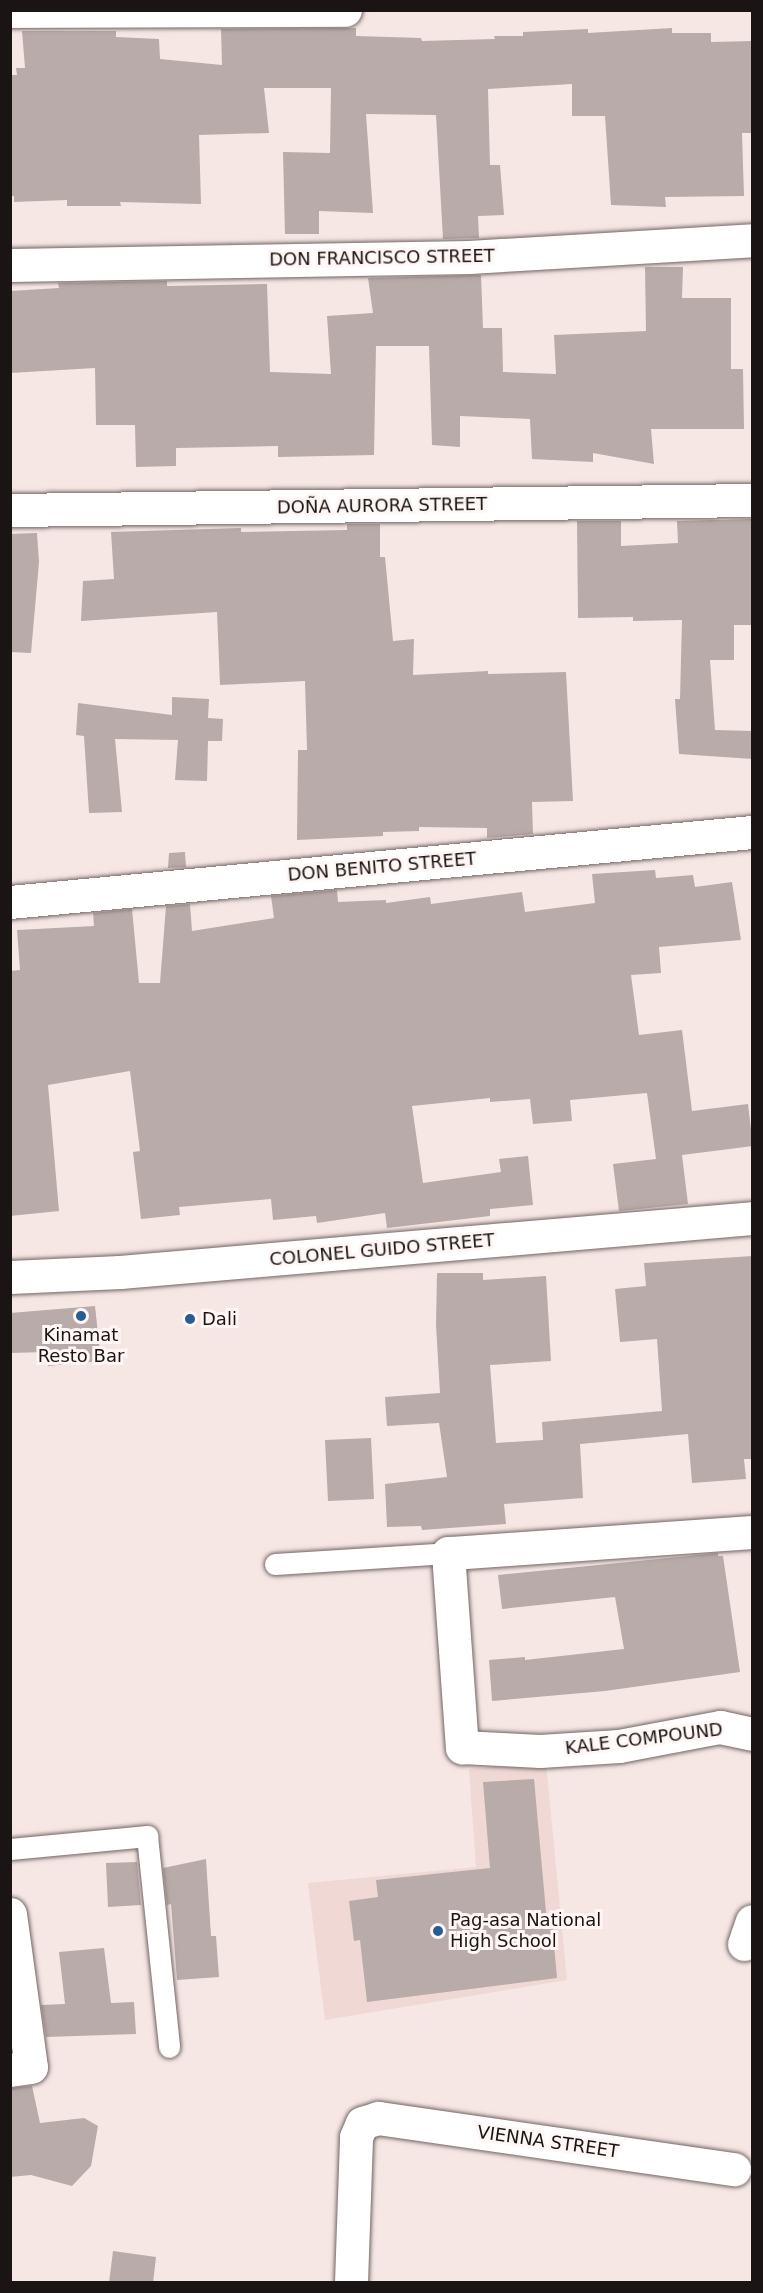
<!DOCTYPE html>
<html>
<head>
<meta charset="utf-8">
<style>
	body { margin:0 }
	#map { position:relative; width:763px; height:2293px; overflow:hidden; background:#f6e7e5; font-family:"DejaVu Sans",sans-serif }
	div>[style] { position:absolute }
	.built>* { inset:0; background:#f0d8d5 }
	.building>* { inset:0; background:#b9aba9 }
	.roads { filter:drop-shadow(0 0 2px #726563) drop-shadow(0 0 2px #726563) }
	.lane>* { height:21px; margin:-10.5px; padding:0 10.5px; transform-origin:10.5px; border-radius:10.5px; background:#fff }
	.street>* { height:33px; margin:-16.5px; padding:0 16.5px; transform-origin:16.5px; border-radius:16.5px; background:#fff }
	.secondary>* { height:33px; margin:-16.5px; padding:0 16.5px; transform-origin:16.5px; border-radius:16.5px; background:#fff }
	.dots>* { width:16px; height:16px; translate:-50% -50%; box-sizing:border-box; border:3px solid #fff6f5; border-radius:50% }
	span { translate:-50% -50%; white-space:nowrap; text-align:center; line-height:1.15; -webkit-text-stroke:6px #fff6f5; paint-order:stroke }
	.street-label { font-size:18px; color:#1a1514 }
	.poi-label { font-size:18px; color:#1a1514 }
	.left { translate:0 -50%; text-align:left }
	.frame { position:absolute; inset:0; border:12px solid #1a1514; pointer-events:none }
</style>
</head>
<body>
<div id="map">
	<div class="built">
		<div style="clip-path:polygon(546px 1763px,567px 1980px,325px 2020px,308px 1883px,476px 1867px,469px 1769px)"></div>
	</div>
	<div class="building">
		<div style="clip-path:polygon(356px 28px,356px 36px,421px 38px,422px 41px,495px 39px,494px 36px,523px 36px,523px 32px,588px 29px,588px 33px,672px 28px,672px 33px,711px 33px,711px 42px,753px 41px,753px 133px,742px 133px,744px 196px,665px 197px,666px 207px,611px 205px,605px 116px,572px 116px,572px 84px,488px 89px,490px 165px,500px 165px,504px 215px,478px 216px,479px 238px,443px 239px,436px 115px,366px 114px,373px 213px,319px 211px,319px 234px,285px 234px,283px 152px,330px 153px,331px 88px,264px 88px,269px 133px,199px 135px,201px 204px,120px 202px,121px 206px,67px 206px,67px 200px,14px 202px,14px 196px,10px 196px,10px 75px,17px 75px,16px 68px,25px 68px,22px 31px,116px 31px,116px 37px,159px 39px,160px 59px,222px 65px,221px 29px)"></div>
		<div style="clip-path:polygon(645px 267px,683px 267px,682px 298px,731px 298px,731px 369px,743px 369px,744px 429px,651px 429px,654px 464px,593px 453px,593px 462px,532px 459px,530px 419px,460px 416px,460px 447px,432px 445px,429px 346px,376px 346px,374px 455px,278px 457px,278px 446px,176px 448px,176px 466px,136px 467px,135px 425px,96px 425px,95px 368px,10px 373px,10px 291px,59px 288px,58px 283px,167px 281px,167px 286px,267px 284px,270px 372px,331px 374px,327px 316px,373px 313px,368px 278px,481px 275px,483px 328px,502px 328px,503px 372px,556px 374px,554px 335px,646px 331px)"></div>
		<div style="clip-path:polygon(753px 519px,753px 625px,734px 625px,734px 660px,710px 660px,715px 730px,753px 731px,753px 759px,679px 754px,675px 699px,680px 699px,682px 620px,633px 621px,633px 617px,578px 618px,577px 521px,621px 521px,621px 546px,678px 543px,677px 521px)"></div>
		<div style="clip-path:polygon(347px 524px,380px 524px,380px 557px,385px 557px,393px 641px,414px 639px,413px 675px,488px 671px,488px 674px,566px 672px,573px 801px,532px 802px,533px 834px,487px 838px,487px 828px,419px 827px,419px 831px,383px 832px,383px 836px,297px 840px,298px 750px,307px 750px,305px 681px,220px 685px,217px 612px,81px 621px,83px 581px,114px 579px,111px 532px,241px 528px,241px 532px,347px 530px)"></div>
		<div style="clip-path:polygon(37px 533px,39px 562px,31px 653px,10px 652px,10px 534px)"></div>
		<div style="clip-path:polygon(172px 697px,209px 699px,208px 718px,223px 719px,222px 741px,208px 741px,207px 781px,175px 780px,178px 740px,115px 739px,122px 812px,89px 813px,84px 736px,76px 735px,78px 703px,172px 715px)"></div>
		<div style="clip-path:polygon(185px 852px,186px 867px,168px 868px,169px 853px)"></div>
		<div style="clip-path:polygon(655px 870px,656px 878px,693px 875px,695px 887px,732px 882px,741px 940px,659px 947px,661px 973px,631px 975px,639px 1035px,682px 1030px,692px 1111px,748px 1104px,753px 1146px,682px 1155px,688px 1204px,619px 1211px,613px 1164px,656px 1159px,647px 1093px,570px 1100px,572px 1121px,533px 1124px,530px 1099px,490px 1102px,490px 1098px,412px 1106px,423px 1183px,501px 1172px,499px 1159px,528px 1156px,533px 1205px,490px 1209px,490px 1216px,387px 1228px,385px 1213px,317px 1223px,316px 1216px,273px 1220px,271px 1199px,179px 1207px,180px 1215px,141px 1219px,133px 1152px,140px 1151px,130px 1071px,48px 1085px,59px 1211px,10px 1216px,10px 971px,20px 970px,17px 930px,94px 926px,93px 913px,132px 909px,139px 983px,160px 983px,166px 906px,190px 904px,192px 931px,274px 918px,271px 896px,337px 890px,338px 902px,386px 900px,386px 903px,430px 897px,431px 904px,522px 892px,525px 912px,595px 903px,592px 874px)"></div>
		<div style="clip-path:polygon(753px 1256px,753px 1459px,744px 1459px,746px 1479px,692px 1483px,688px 1434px,580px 1444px,583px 1498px,504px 1504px,506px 1524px,422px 1530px,421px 1526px,387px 1527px,385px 1484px,447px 1477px,439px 1423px,387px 1426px,385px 1397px,440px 1393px,436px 1325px,437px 1273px,483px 1273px,483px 1280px,546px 1276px,551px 1361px,490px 1365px,496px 1443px,543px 1440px,542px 1422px,662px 1411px,657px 1339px,620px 1342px,615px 1289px,646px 1286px,644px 1263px)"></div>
		<div style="clip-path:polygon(95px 1306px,101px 1361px,48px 1366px,47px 1352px,10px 1353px,10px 1313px)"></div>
		<div style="clip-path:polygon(371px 1438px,374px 1499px,328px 1501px,325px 1440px)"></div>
		<div style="clip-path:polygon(718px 1553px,718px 1556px,723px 1556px,740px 1672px,605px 1691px,492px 1701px,489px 1660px,525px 1657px,525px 1660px,624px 1649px,615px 1597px,502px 1609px,498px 1575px)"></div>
		<div style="clip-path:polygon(534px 1779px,547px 1923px,552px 1922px,557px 1978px,367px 2002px,360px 1940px,354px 1941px,349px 1901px,378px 1897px,376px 1880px,490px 1868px,483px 1782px)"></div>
		<div style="clip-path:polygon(206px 1859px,211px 1936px,216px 1936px,219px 1977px,177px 1980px,171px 1904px,167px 1905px,163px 1868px)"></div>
		<div style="clip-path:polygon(137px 1862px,141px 1905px,108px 1907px,106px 1863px)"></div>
		<div style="clip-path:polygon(104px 1948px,111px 2003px,134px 2002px,136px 2034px,46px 2037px,41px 2005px,65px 2004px,59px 1952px)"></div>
		<div style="clip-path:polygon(32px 2086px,40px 2123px,84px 2118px,98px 2126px,91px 2166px,72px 2186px,31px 2175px,10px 2177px,10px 2088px)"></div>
		<div style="clip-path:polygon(113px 2251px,156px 2257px,153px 2283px,109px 2283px)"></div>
	</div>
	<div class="roads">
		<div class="lane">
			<div style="left:275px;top:1564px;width:173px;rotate:-3.6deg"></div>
			<div style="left:10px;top:1849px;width:138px;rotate:-5.4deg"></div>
			<div style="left:147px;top:1836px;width:212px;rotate:84deg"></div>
		</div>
		<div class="street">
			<div style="left:10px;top:11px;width:335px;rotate:-0.2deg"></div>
			<div style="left:10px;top:265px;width:459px;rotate:-1deg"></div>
			<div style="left:469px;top:257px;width:284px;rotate:-3.4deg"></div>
			<div style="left:10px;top:510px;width:742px;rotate:-0.77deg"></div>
			<div style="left:10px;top:902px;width:745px;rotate:-5.39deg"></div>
			<div style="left:752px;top:1532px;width:305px;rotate:176deg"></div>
			<div style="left:448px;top:1553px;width:195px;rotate:85.9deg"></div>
			<div style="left:462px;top:1747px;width:78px;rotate:2.9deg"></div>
			<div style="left:540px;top:1751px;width:79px;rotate:-3.6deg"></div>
			<div style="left:619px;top:1746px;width:103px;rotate:-10.7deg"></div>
			<div style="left:720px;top:1727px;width:33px;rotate:12deg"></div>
			<div style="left:10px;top:1914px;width:154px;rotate:82.2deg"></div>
			<div style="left:31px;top:2067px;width:21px;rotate:172deg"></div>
			<div style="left:744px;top:1944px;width:24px;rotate:-71deg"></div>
			<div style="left:351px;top:2282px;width:145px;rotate:-88deg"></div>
			<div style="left:356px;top:2137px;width:15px;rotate:-67deg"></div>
			<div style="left:362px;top:2123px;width:17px;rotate:-17deg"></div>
			<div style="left:378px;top:2118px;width:360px;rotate:8.2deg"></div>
		</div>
		<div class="secondary">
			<div style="left:10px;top:1277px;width:110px;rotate:-2.6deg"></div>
			<div style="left:120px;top:1272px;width:634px;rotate:-4.88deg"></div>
		</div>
	</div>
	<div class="dots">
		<div style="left:81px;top:1316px;background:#255d95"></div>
		<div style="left:190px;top:1319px;background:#255d95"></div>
		<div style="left:438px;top:1931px;background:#255d95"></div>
	</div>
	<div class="street-label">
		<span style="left:382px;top:258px;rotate:-1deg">DON FRANCISCO STREET</span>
		<span style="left:382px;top:506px;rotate:-1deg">DOÑA AURORA STREET</span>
		<span style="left:382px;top:867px;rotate:-5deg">DON BENITO STREET</span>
		<span style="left:382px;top:1250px;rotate:-5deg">COLONEL GUIDO STREET</span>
		<span style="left:644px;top:1739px;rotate:-7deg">KALE COMPOUND</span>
		<span style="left:548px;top:2142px;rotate:8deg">VIENNA STREET</span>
	</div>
	<div class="poi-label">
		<span class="left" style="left:202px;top:1319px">Dali</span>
		<span style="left:81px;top:1346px">Kinamat<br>Resto Bar</span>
		<span class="left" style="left:450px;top:1931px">Pag-asa National<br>High School</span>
	</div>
	<div class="frame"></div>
</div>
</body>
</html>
